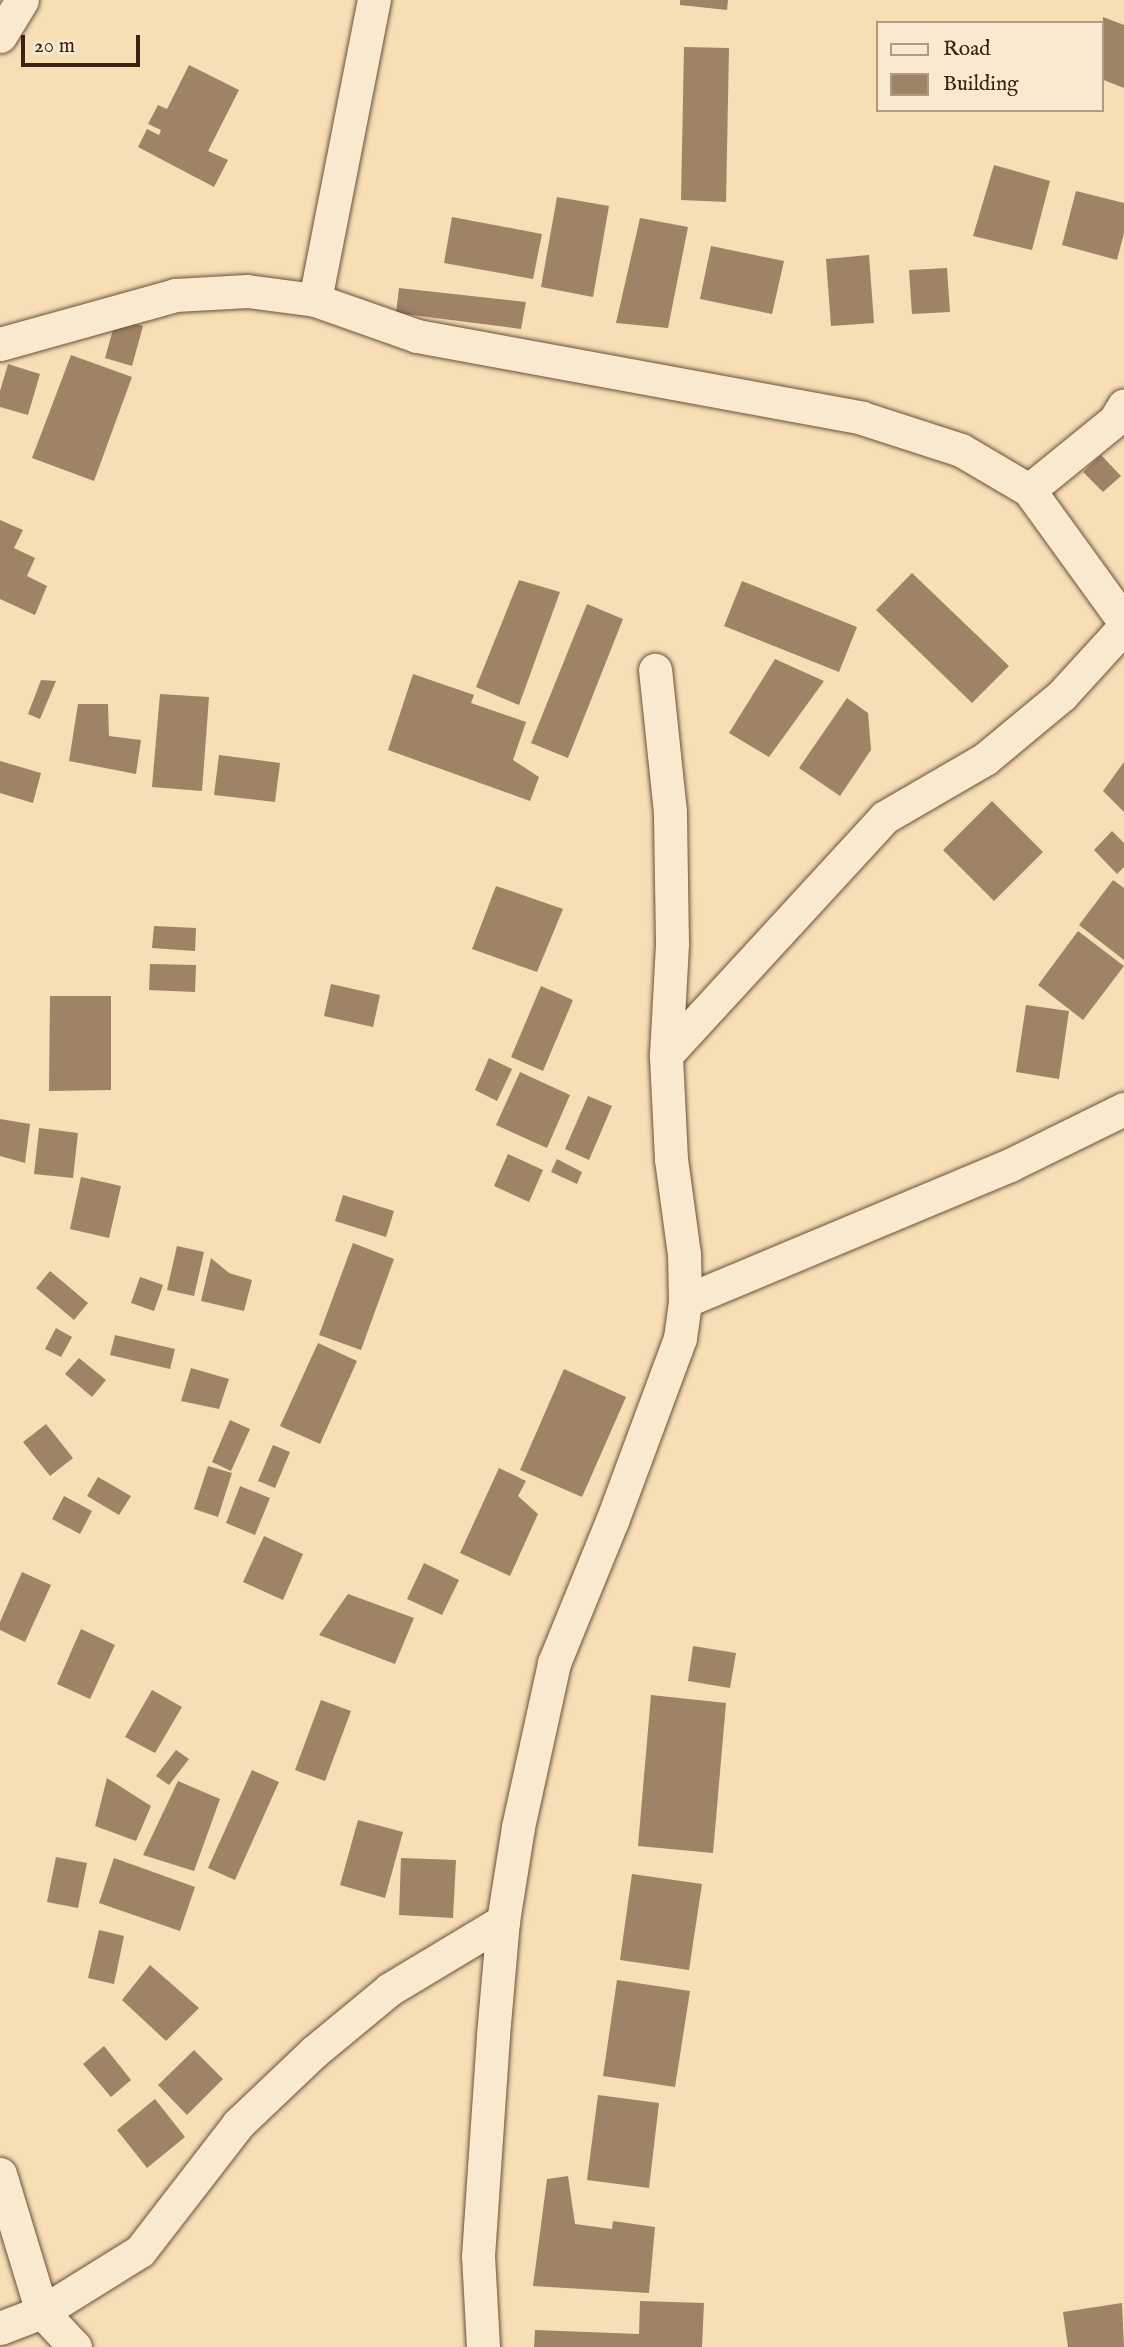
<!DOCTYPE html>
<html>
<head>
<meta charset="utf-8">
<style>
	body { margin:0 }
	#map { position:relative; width:1124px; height:2347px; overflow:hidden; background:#f6deb5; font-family:"IM FELL English",serif }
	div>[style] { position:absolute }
	.building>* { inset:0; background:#9e8366 }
	.roads { filter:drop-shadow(0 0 2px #6d503a) drop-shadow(0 0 2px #6d503a) }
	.street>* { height:33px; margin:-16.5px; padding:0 16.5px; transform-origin:16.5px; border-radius:16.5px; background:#f9eacf }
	span { translate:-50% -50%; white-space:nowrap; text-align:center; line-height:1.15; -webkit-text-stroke:5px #f9eacf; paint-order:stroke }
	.legend { position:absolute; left:876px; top:21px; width:228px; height:91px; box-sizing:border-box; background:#f9eacf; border:2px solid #af9a83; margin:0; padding:9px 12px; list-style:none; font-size:21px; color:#3f2111 }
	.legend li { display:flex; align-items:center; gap:14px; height:35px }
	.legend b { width:35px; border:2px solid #af9a83 }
	.scale { position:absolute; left:21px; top:35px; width:119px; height:32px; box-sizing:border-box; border:4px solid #3f2111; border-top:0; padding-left:9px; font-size:21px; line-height:24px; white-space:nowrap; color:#3f2111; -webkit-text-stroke:5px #f9eacf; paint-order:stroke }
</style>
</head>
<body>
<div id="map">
	<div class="building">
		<div style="clip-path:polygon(680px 0,728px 0,727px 10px,680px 5px)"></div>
		<div style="clip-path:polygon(1103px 17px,1124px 25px,1124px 88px,1101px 79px)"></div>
		<div style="clip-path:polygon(684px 47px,729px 48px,726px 202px,681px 200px)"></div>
		<div style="clip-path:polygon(189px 65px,239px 90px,208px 151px,228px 160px,214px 187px,138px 147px,147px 129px,159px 135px,161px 130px,148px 124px,158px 105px,167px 109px)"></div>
		<div style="clip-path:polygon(994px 165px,1050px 181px,1032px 250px,973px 236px)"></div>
		<div style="clip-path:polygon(1076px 191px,1124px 203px,1124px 233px,1117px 260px,1062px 245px)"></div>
		<div style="clip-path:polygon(557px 197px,609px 206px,593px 297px,541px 287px)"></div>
		<div style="clip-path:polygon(452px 217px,542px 234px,533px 279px,444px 263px)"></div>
		<div style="clip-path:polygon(640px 218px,688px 227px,668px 328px,616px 323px)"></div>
		<div style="clip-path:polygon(711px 246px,784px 261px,772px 314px,700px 299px)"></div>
		<div style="clip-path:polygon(869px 255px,874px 323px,831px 326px,826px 259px)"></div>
		<div style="clip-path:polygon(947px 268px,950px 312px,912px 314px,909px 270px)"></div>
		<div style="clip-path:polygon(399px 288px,526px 302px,521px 329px,396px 313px)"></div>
		<div style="clip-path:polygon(116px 319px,143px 326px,132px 366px,105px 358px)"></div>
		<div style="clip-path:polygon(71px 355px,132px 377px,94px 481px,32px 458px)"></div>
		<div style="clip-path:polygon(8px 364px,40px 374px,28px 415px,0 407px,0 391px)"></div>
		<div style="clip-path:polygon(1101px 455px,1121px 476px,1103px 492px,1083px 472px)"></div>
		<div style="clip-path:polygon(0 520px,23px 530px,14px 548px,35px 558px,27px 576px,47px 586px,35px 615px,0 599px)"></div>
		<div style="clip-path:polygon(912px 573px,1009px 666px,972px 703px,876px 610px)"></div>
		<div style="clip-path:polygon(519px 580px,560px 592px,519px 705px,476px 687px)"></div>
		<div style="clip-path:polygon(742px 581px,857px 627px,839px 672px,724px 626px)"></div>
		<div style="clip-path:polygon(587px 604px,623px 619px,568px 758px,531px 743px)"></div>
		<div style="clip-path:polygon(775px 659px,824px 681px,769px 757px,729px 733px)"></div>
		<div style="clip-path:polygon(413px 674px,474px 695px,471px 703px,526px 722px,513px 760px,539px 777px,530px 801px,388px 750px)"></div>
		<div style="clip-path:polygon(41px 680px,56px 681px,40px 719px,28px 714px)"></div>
		<div style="clip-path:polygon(160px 694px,209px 697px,202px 791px,152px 787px)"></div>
		<div style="clip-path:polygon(847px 698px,868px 713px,871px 750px,840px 796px,799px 768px)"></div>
		<div style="clip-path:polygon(78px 704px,108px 704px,109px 736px,141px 740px,136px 774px,69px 761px)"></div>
		<div style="clip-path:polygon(219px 755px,280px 763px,275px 802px,214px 795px)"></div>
		<div style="clip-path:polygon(0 761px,41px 773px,33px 803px,0 793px)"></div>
		<div style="clip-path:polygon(1124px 762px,1124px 812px,1103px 791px)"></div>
		<div style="clip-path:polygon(992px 801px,1043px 852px,994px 901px,943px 850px)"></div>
		<div style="clip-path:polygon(1112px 831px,1124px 843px,1124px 867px,1117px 874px,1094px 850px)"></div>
		<div style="clip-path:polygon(1113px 880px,1124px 888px,1124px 960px,1079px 925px)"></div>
		<div style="clip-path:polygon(496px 886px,563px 909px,537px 972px,472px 949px)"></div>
		<div style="clip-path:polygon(154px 926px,196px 928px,195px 951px,152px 948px)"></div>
		<div style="clip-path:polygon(1078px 931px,1124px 966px,1083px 1020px,1038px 985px)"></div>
		<div style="clip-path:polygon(150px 964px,196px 965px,195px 992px,149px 990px)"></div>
		<div style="clip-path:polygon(331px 984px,380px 995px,373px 1027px,324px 1016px)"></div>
		<div style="clip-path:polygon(541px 986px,573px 1000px,543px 1071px,511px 1057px)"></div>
		<div style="clip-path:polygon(50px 996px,111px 996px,111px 1090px,49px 1091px)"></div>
		<div style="clip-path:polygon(1026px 1005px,1069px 1011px,1059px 1079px,1016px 1072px)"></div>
		<div style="clip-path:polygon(489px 1058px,512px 1069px,497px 1101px,475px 1090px)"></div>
		<div style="clip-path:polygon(520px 1072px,570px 1095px,547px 1148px,496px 1125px)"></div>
		<div style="clip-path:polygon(588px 1096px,612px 1106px,589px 1160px,565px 1149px)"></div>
		<div style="clip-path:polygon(0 1119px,30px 1124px,25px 1163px,0 1156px)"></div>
		<div style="clip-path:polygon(39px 1128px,78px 1133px,73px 1178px,34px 1174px)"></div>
		<div style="clip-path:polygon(508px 1154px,543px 1170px,529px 1202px,494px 1186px)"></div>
		<div style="clip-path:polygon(557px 1159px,582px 1172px,577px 1184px,551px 1172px)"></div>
		<div style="clip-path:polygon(81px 1177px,121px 1186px,109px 1238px,70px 1229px)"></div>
		<div style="clip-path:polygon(343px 1195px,394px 1211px,386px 1237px,335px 1221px)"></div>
		<div style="clip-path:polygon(353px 1243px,394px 1259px,361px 1350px,319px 1335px)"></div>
		<div style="clip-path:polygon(177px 1246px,204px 1252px,194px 1296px,167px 1290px)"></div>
		<div style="clip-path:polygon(211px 1258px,229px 1273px,252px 1280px,244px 1311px,201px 1301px)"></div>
		<div style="clip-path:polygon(50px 1271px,88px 1303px,74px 1320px,36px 1288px)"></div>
		<div style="clip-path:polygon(140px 1277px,163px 1285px,154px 1311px,131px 1303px)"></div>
		<div style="clip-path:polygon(56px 1328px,72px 1337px,61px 1357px,45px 1349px)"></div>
		<div style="clip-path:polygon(115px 1335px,175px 1349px,170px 1369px,110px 1355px)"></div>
		<div style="clip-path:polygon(318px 1343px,357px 1361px,320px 1444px,280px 1426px)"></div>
		<div style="clip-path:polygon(79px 1358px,106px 1380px,92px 1397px,65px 1374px)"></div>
		<div style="clip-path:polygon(191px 1368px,229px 1379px,219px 1409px,181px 1401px)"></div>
		<div style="clip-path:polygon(564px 1369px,626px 1397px,582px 1497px,520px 1470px)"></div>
		<div style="clip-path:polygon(230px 1420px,250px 1429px,231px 1471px,212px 1462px)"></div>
		<div style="clip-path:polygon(46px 1424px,73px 1458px,50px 1476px,23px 1442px)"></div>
		<div style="clip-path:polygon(273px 1445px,290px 1452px,275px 1488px,258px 1481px)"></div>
		<div style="clip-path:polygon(208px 1466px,232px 1473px,218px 1517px,194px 1509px)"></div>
		<div style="clip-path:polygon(499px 1468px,526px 1481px,518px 1496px,538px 1514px,510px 1576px,460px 1553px)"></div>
		<div style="clip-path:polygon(98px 1477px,131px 1496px,119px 1515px,87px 1496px)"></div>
		<div style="clip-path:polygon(240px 1486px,270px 1498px,255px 1535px,226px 1523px)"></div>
		<div style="clip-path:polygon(64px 1496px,92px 1511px,80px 1534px,52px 1519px)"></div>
		<div style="clip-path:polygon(264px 1536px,303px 1554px,283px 1600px,243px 1582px)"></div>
		<div style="clip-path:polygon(424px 1563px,459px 1580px,442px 1615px,407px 1599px)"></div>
		<div style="clip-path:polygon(22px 1572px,51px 1585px,25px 1642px,0 1630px,0 1622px)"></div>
		<div style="clip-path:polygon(348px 1594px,414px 1618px,395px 1664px,319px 1635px)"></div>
		<div style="clip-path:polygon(81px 1629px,115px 1645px,90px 1699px,57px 1684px)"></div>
		<div style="clip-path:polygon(693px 1646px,736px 1653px,730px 1688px,688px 1681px)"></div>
		<div style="clip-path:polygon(152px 1690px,182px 1707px,155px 1753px,125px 1737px)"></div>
		<div style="clip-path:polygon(651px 1695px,726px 1703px,713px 1853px,638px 1846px)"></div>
		<div style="clip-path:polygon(321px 1700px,351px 1711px,325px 1781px,295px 1770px)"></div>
		<div style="clip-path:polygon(176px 1750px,189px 1759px,169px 1785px,156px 1776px)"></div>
		<div style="clip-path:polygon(252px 1770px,279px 1782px,235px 1880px,208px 1868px)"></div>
		<div style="clip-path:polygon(107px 1778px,151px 1806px,136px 1841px,95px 1826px)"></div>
		<div style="clip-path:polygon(178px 1781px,220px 1799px,194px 1871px,143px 1855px)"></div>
		<div style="clip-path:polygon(358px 1820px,403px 1832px,385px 1898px,340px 1885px)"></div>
		<div style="clip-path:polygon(56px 1857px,87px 1863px,78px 1908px,47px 1902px)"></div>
		<div style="clip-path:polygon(114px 1858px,195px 1887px,180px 1931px,99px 1903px)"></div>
		<div style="clip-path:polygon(401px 1858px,456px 1860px,453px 1918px,399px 1915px)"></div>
		<div style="clip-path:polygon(632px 1874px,702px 1884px,689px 1970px,620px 1960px)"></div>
		<div style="clip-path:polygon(99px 1930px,124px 1936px,114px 1984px,88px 1978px)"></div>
		<div style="clip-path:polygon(150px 1965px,199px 2008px,166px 2041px,122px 2000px)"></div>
		<div style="clip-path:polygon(617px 1980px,690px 1991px,675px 2087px,603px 2076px)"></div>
		<div style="clip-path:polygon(104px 2046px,131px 2080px,111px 2097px,83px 2064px)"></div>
		<div style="clip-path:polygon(194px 2050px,223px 2079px,187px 2115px,158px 2085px)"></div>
		<div style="clip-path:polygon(598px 2095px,659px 2103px,649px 2188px,587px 2180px)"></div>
		<div style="clip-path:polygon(155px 2099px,185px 2137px,147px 2168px,117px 2130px)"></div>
		<div style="clip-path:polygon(568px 2176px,575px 2224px,612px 2229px,613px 2221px,655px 2227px,649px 2293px,533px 2286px,547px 2179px)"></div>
		<div style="clip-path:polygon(640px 2301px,704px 2303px,702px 2347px,534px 2347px,535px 2330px,639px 2334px)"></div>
		<div style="clip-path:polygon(1122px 2303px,1124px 2347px,1068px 2347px,1063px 2312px)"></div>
	</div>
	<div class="roads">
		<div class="street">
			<div style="left:0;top:36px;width:42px;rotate:-58.6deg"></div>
			<div style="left:315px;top:300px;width:306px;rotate:-78.9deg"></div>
			<div style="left:0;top:344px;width:182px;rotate:-15.6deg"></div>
			<div style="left:175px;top:295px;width:72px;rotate:-3.2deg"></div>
			<div style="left:247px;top:291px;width:69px;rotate:7.5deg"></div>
			<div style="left:315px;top:300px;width:108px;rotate:19.4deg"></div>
			<div style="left:417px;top:336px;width:452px;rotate:10.4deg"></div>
			<div style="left:862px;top:418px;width:104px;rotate:17.9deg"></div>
			<div style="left:961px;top:450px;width:79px;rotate:30.5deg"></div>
			<div style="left:1029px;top:490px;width:162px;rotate:54.1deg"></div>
			<div style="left:1029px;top:490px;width:111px;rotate:-39.1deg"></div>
			<div style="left:1115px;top:420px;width:17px;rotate:-59deg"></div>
			<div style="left:666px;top:1055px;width:323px;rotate:-47.4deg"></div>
			<div style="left:885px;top:817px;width:116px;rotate:-30.1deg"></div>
			<div style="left:985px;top:759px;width:100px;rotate:-39.7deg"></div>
			<div style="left:1062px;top:695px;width:92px;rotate:-47.6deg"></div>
			<div style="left:685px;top:1301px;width:352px;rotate:-22.7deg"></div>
			<div style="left:1010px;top:1165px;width:127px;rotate:-26.2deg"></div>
			<div style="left:0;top:2174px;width:144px;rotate:73.1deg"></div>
			<div style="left:42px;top:2312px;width:48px;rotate:46.7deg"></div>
			<div style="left:0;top:2328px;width:45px;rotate:-20.9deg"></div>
			<div style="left:42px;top:2312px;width:115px;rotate:-31.9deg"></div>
			<div style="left:140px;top:2251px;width:160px;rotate:-52.3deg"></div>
			<div style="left:238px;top:2124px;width:106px;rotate:-43.5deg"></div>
			<div style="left:315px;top:2051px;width:97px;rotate:-39.6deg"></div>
			<div style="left:390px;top:1989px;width:132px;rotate:-31deg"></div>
			<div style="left:483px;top:2347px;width:91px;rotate:-93.1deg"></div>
			<div style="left:478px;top:2256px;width:222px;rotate:-86.1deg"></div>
			<div style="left:493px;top:2035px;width:114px;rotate:-85deg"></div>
			<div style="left:503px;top:1921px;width:95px;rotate:-80.9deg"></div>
			<div style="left:518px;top:1827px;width:168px;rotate:-77.6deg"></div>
			<div style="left:554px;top:1663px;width:153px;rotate:-67.8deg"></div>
			<div style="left:612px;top:1521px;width:195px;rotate:-69.6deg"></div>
			<div style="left:680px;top:1338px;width:37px;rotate:-82deg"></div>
			<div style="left:685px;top:1301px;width:47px;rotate:-91.2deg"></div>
			<div style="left:684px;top:1254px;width:96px;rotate:-97.8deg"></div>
			<div style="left:671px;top:1159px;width:104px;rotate:-92.8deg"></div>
			<div style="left:666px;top:1055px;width:112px;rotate:-86.9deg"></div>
			<div style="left:672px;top:943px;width:131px;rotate:-90.9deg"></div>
			<div style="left:670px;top:812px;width:143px;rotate:-96deg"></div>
		</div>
	</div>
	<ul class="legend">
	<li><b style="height:9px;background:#f9eacf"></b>Road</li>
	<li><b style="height:19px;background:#9e8366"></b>Building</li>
	</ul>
	<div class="scale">20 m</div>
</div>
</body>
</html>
